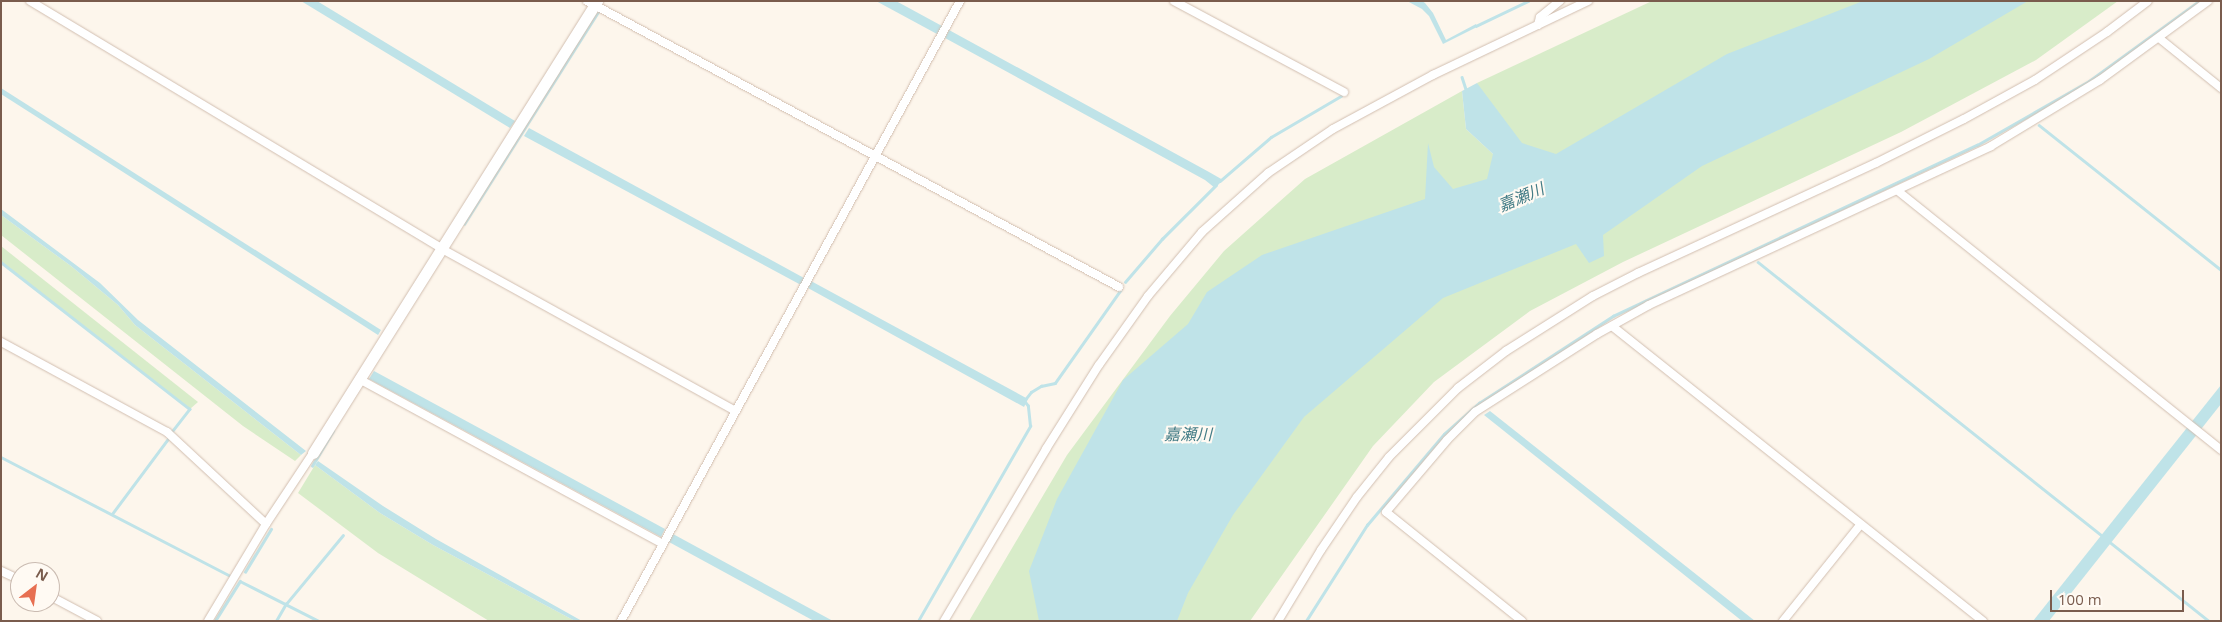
<!DOCTYPE html>
<html>
<head>
<meta charset="utf-8">
<style>
	body { margin:0 }
	#map { position:relative; width:2222px; height:622px; overflow:hidden; background:#fdf6ec; font-family:"Open Sans","Noto Sans JP",sans-serif }
	div>[style] { position:absolute }
	.green>* { inset:0; background:#d8ecc9 }
	.water>* { inset:0; background:#bfe3e8 }
	.stream>* { height:2.5px; margin:-1.25px; padding:0 1.25px; transform-origin:1.25px; border-radius:1.25px; background:#bfe3e8 }
	.roads { filter:drop-shadow(0 0 1px #d1beb0) drop-shadow(0 0 1px #d1beb0) }
	.street>* { height:8px; margin:-4px; padding:0 4px; transform-origin:4px; border-radius:4px; background:#fff }
	.secondary>* { height:11px; margin:-5.5px; padding:0 5.5px; transform-origin:5.5px; border-radius:5.5px; background:#fff }
	span { translate:-50% -50%; white-space:nowrap; text-align:center; line-height:1.15; -webkit-text-stroke:4px #fffaf3; paint-order:stroke }
	.water-label { font-size:16px; color:#437c86; font-style:italic }
	.frame { position:absolute; inset:0; border:2px solid #7a5c4d; pointer-events:none }
	.north { position:absolute; left:10px; top:562px; width:50px; height:50px; box-sizing:border-box; background:#fffaf3; border:1px solid #cabbb1; border-radius:50%; rotate:30deg; font-size:14px; font-weight:700; line-height:20px; text-align:center; color:#7a5c4d }
	.north::after { content:''; display:block; margin:auto; width:18px; height:22px; background:#e76f51; clip-path:polygon(50% 0,100% 100%,50% 72%,0 100%) }
	.scale { position:absolute; left:2050px; top:590px; width:134px; height:22px; box-sizing:border-box; border:2px solid #7a5c4d; border-top:0; padding-left:6px; font-size:15px; line-height:18px; white-space:nowrap; color:#7a5c4d; -webkit-text-stroke:4px #fffaf3; paint-order:stroke }
</style>
</head>
<body>
<div id="map">
	<div class="green">
		<div style="clip-path:polygon(1652px 1px,1886px 1px,1547px 168px,1522px 153px,1482px 102px,1477px 83px)"></div>
		<div style="clip-path:polygon(2006px 1px,2118px 1px,2036px 60px,1901px 132px,1623px 262px,1530px 311px,1434px 382px,1373px 446px,1250px 621px,1139px 621px,1199px 415px,1593px 223px)"></div>
		<div style="clip-path:polygon(1462px 91px,1466px 129px,1493px 154px,1499px 185px,1434px 206px,1063px 621px,969px 621px,1067px 455px,1170px 316px,1224px 251px,1305px 179px)"></div>
		<div style="clip-path:polygon(1px 215px,71px 266px,118px 305px,135px 325px,301px 455px,295px 461px,243px 426px,1px 235px)"></div>
		<div style="clip-path:polygon(1px 246px,198px 402px,190px 409px,1px 262px)"></div>
		<div style="clip-path:polygon(315px 465px,380px 513px,433px 545px,575px 621px,489px 621px,378px 553px,298px 493px)"></div>
	</div>
	<div class="water">
		<div style="clip-path:polygon(301px 1px,317px 1px,515px 121px,510px 128px)"></div>
		<div style="clip-path:polygon(876px 1px,896px 1px,942px 26px,937px 34px)"></div>
		<div style="clip-path:polygon(1407px 1px,1422px 1px,1425px 3px,1433px 13px,1446px 40px,1476px 24px,1477px 27px,1443px 44px,1429px 16px,1422px 9px)"></div>
		<div style="clip-path:polygon(1863px 1px,2028px 1px,1929px 59px,1702px 166px,1603px 235px,1604px 256px,1589px 263px,1576px 244px,1443px 298px,1304px 417px,1233px 515px,1188px 593px,1177px 621px,1039px 621px,1029px 571px,1057px 499px,1123px 380px,1188px 324px,1207px 292px,1262px 255px,1425px 199px,1428px 143px,1434px 167px,1453px 189px,1487px 179px,1493px 154px,1466px 129px,1462px 91px,1477px 83px,1522px 143px,1556px 154px,1727px 54px)"></div>
		<div style="clip-path:polygon(949px 30px,1209px 172px,1223px 180px,1215px 188px,1205px 180px,945px 38px)"></div>
		<div style="clip-path:polygon(1px 88px,381px 330px,378px 335px,1px 94px)"></div>
		<div style="clip-path:polygon(529px 128px,804px 278px,801px 285px,524px 136px)"></div>
		<div style="clip-path:polygon(1px 209px,100px 283px,138px 320px,306px 451px,301px 455px,135px 325px,118px 305px,71px 266px,1px 215px)"></div>
		<div style="clip-path:polygon(811px 281px,1028px 399px,1024px 407px,808px 288px)"></div>
		<div style="clip-path:polygon(374px 371px,665px 529px,661px 537px,369px 379px)"></div>
		<div style="clip-path:polygon(2221px 385px,2221px 404px,2049px 621px,2033px 621px)"></div>
		<div style="clip-path:polygon(1490px 411px,1755px 621px,1742px 621px,1484px 415px)"></div>
		<div style="clip-path:polygon(318px 461px,383px 506px,436px 539px,582px 621px,575px 621px,433px 545px,380px 513px,315px 465px)"></div>
		<div style="clip-path:polygon(673px 534px,833px 621px,814px 621px,669px 542px)"></div>
	</div>
	<div class="stream">
		<div style="left:1476px;top:26px;width:58px;rotate:-25.7deg"></div>
		<div style="left:1462px;top:77px;width:16px;rotate:72deg"></div>
		<div style="left:2039px;top:125px;width:233px;rotate:38.5deg"></div>
		<div style="left:1220px;top:181px;width:67px;rotate:-40.8deg"></div>
		<div style="left:1271px;top:137px;width:81px;rotate:-30.4deg"></div>
		<div style="left:464px;top:224px;width:251px;rotate:-57.7deg"></div>
		<div style="left:1px;top:262px;width:239px;rotate:37.9deg"></div>
		<div style="left:190px;top:409px;width:28px;rotate:128deg"></div>
		<div style="left:1758px;top:262px;width:438px;rotate:38.5deg"></div>
		<div style="left:1125px;top:282px;width:57px;rotate:-49.3deg"></div>
		<div style="left:1162px;top:239px;width:76px;rotate:-45deg"></div>
		<div style="left:1px;top:457px;width:257px;rotate:27.4deg"></div>
		<div style="left:312px;top:466px;width:41px;rotate:-59deg"></div>
		<div style="left:112px;top:514px;width:94px;rotate:-53.3deg"></div>
		<div style="left:2111px;top:543px;width:125px;rotate:38.5deg"></div>
		<div style="left:245px;top:572px;width:50px;rotate:-58.8deg"></div>
		<div style="left:242px;top:582px;width:86px;rotate:26.9deg"></div>
		<div style="left:215px;top:621px;width:47px;rotate:-58deg"></div>
		<div style="left:276px;top:621px;width:20px;rotate:-60deg"></div>
		<div style="left:286px;top:604px;width:89px;rotate:-50.4deg"></div>
		<div style="left:918px;top:621px;width:225px;rotate:-60.1deg"></div>
		<div style="left:1030px;top:426px;width:20px;rotate:-96deg"></div>
		<div style="left:1028px;top:406px;width:6px;rotate:-129deg"></div>
		<div style="left:1024px;top:401px;width:11px;rotate:-52deg"></div>
		<div style="left:1031px;top:392px;width:12px;rotate:-31deg"></div>
		<div style="left:1041px;top:386px;width:14px;rotate:-12deg"></div>
		<div style="left:1055px;top:383px;width:113px;rotate:-54.8deg"></div>
		<div style="left:1306px;top:621px;width:114px;rotate:-57.6deg"></div>
		<div style="left:1367px;top:525px;width:119px;rotate:-49.8deg"></div>
		<div style="left:1444px;top:434px;width:47px;rotate:-41.5deg"></div>
		<div style="left:1479px;top:403px;width:160px;rotate:-33deg"></div>
		<div style="left:1613px;top:316px;width:402px;rotate:-25.2deg"></div>
		<div style="left:1977px;top:145px;width:129px;rotate:-29.7deg"></div>
		<div style="left:2089px;top:81px;width:136px;rotate:-36deg"></div>
	</div>
	<div class="roads">
		<div class="street">
			<div style="left:30px;top:1px;width:481px;rotate:31deg"></div>
			<div style="left:442px;top:249px;width:335px;rotate:28.9deg"></div>
			<div style="left:587px;top:1px;width:604px;rotate:28.26deg"></div>
			<div style="left:1174px;top:1px;width:193px;rotate:28.2deg"></div>
			<div style="left:1538px;top:25px;width:8px;rotate:-76deg"></div>
			<div style="left:1540px;top:17px;width:26px;rotate:-39deg"></div>
			<div style="left:2159px;top:38px;width:80px;rotate:38.9deg"></div>
			<div style="left:1898px;top:191px;width:414px;rotate:38.7deg"></div>
			<div style="left:1612px;top:326px;width:474px;rotate:38.5deg"></div>
			<div style="left:1px;top:342px;width:189px;rotate:28.5deg"></div>
			<div style="left:167px;top:432px;width:135px;rotate:42.9deg"></div>
			<div style="left:359px;top:379px;width:346px;rotate:28.5deg"></div>
			<div style="left:1px;top:571px;width:21px;rotate:25deg"></div>
			<div style="left:50px;top:596px;width:53px;rotate:28deg"></div>
			<div style="left:208px;top:621px;width:113px;rotate:-59.1deg"></div>
			<div style="left:266px;top:524px;width:85px;rotate:-56.5deg"></div>
			<div style="left:621px;top:621px;width:707px;rotate:-61.33deg"></div>
			<div style="left:944px;top:621px;width:200px;rotate:-59.3deg"></div>
			<div style="left:1046px;top:449px;width:99px;rotate:-57.8deg"></div>
			<div style="left:1099px;top:365px;width:85px;rotate:-54.6deg"></div>
			<div style="left:1148px;top:296px;width:84px;rotate:-49.8deg"></div>
			<div style="left:1202px;top:232px;width:89px;rotate:-41.8deg"></div>
			<div style="left:1268px;top:173px;width:78px;rotate:-34.1deg"></div>
			<div style="left:1333px;top:129px;width:114px;rotate:-28.4deg"></div>
			<div style="left:1433px;top:75px;width:172px;rotate:-25.5deg"></div>
			<div style="left:1278px;top:621px;width:83px;rotate:-58.8deg"></div>
			<div style="left:1321px;top:550px;width:64px;rotate:-55.8deg"></div>
			<div style="left:1357px;top:497px;width:51px;rotate:-51.3deg"></div>
			<div style="left:1389px;top:457px;width:98px;rotate:-45deg"></div>
			<div style="left:1458px;top:388px;width:61px;rotate:-37.6deg"></div>
			<div style="left:1506px;top:351px;width:103px;rotate:-32.3deg"></div>
			<div style="left:1593px;top:296px;width:51px;rotate:-27.1deg"></div>
			<div style="left:1638px;top:273px;width:262px;rotate:-24.8deg"></div>
			<div style="left:1876px;top:163px;width:98px;rotate:-26.6deg"></div>
			<div style="left:1964px;top:119px;width:81px;rotate:-28.8deg"></div>
			<div style="left:2035px;top:80px;width:87px;rotate:-33.7deg"></div>
			<div style="left:2107px;top:32px;width:51px;rotate:-37.1deg"></div>
			<div style="left:1522px;top:621px;width:174px;rotate:-141.3deg"></div>
			<div style="left:1386px;top:512px;width:94px;rotate:-49.7deg"></div>
			<div style="left:1447px;top:440px;width:40px;rotate:-45deg"></div>
			<div style="left:1475px;top:412px;width:145px;rotate:-32.6deg"></div>
			<div style="left:1597px;top:334px;width:60px;rotate:-29.1deg"></div>
			<div style="left:1649px;top:305px;width:377px;rotate:-24.9deg"></div>
			<div style="left:1991px;top:146px;width:127px;rotate:-31.2deg"></div>
			<div style="left:2100px;top:80px;width:134px;rotate:-36.2deg"></div>
			<div style="left:1783px;top:621px;width:124px;rotate:-51.2deg"></div>
		</div>
		<div class="secondary">
			<div style="left:313px;top:453px;width:534px;rotate:-57.86deg"></div>
		</div>
	</div>
	<div class="water-label">
		<span style="left:1521px;top:197px;rotate:-23deg">嘉瀬川</span>
		<span style="left:1188px;top:434px">嘉瀬川</span>
	</div>
	<div class="frame"></div>
	<div class="north">N</div>
	<div class="scale">100 m</div>
</div>
</body>
</html>
